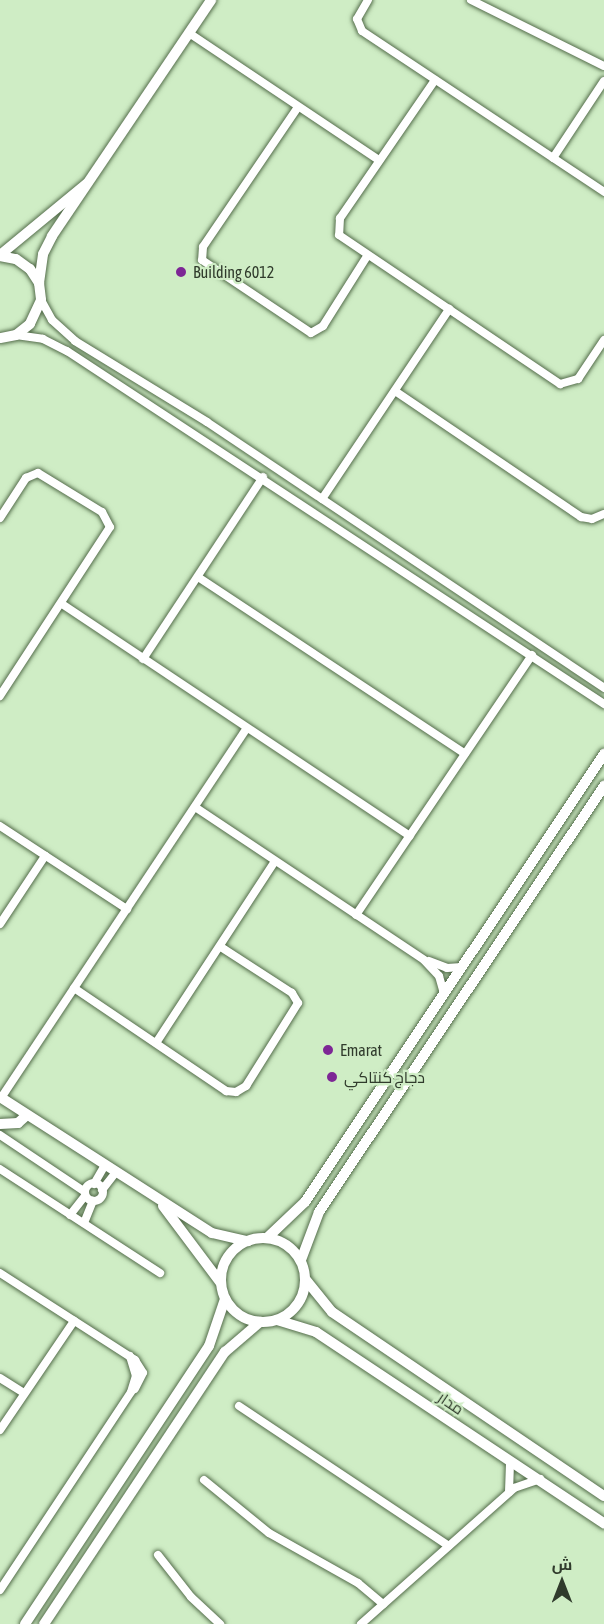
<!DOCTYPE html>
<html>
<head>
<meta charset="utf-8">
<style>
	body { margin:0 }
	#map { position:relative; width:604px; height:1624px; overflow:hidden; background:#cfedc5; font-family:"Asap Condensed",Cairo,sans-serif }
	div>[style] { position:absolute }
	.roads { filter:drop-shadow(0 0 2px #546d4b) drop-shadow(0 0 2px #546d4b) }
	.street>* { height:8px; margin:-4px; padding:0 4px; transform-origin:4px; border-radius:4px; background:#fff }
	.street>.ring { margin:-4px; padding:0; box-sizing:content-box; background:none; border:8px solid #fff; border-radius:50% }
	.secondary>* { height:10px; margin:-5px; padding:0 5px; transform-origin:5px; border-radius:5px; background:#fff }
	.secondary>.ring { margin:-5px; padding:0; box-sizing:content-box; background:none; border:10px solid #fff; border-radius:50% }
	.dots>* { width:16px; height:16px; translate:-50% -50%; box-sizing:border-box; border:3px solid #cfedc5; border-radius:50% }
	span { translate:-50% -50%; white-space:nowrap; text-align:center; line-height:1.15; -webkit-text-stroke:4.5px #cfedc5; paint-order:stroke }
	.poi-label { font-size:16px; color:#303b2c }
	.left { translate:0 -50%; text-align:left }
	.street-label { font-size:16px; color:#303b2c }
	.north { position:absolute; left:532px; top:1552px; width:60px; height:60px; -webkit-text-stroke:4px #cfedc5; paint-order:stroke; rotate:0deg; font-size:16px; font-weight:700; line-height:24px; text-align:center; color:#303b2c }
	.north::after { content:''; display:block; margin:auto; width:21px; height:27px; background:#303b2c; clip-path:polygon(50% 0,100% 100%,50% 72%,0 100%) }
</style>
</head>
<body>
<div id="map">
	<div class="roads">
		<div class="street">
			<div style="left:368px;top:0;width:22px;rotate:120deg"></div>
			<div style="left:357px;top:19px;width:13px;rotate:67deg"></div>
			<div style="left:362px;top:31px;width:291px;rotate:33.6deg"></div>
			<div style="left:471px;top:0;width:148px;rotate:26.4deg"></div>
			<div style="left:189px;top:33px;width:229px;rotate:33.8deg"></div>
			<div style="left:435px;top:80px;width:168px;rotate:124.5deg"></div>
			<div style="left:340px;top:218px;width:17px;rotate:93deg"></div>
			<div style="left:339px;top:235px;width:267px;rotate:34deg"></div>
			<div style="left:560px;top:384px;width:19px;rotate:-16deg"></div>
			<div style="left:578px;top:379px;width:47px;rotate:-56.3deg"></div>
			<div style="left:298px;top:107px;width:169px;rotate:124.2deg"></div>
			<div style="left:203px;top:247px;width:13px;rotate:94deg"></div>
			<div style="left:202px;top:260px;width:131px;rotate:33.8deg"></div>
			<div style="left:311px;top:333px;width:14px;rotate:-30deg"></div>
			<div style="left:323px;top:326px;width:83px;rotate:-57.8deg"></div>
			<div style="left:553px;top:158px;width:92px;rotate:-56.5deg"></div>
			<div style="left:41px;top:300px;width:23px;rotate:61deg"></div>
			<div style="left:52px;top:320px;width:31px;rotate:42deg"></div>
			<div style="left:75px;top:341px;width:155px;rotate:31.5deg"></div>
			<div style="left:207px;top:422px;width:478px;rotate:33.8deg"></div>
			<div style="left:16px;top:335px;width:27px;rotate:8deg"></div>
			<div style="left:43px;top:339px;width:27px;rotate:27deg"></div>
			<div style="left:67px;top:351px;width:643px;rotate:33.32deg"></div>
			<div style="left:395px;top:391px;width:225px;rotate:34.1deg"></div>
			<div style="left:581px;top:517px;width:11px;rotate:10deg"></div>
			<div style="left:592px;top:519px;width:13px;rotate:-23deg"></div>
			<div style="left:322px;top:499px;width:229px;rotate:-56.2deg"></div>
			<div style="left:0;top:518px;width:48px;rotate:-57deg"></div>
			<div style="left:26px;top:478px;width:13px;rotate:-23deg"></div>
			<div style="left:38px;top:473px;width:75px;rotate:31.4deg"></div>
			<div style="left:102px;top:512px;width:17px;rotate:62deg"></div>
			<div style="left:110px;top:527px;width:202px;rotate:123.1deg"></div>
			<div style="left:198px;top:577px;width:320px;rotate:33.5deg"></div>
			<div style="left:62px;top:604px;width:418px;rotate:33.7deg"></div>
			<div style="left:143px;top:659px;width:218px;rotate:-56.6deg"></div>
			<div style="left:195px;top:807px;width:275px;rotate:33.7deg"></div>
			<div style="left:424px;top:960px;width:22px;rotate:47deg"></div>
			<div style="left:439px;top:976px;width:18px;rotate:74deg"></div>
			<div style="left:0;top:826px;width:152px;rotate:33.2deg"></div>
			<div style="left:356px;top:915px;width:314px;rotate:-55.9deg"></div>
			<div style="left:0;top:924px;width:82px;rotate:-56.5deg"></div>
			<div style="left:429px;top:961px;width:19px;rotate:21deg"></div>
			<div style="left:447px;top:968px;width:15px;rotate:-4deg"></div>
			<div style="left:74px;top:988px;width:184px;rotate:34.1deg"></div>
			<div style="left:226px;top:1091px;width:10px;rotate:6deg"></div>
			<div style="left:236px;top:1092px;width:12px;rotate:-31deg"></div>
			<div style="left:246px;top:1086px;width:98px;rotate:-57.9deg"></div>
			<div style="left:298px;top:1003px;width:12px;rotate:-121deg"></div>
			<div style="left:292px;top:993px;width:85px;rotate:-147.1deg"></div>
			<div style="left:156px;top:1043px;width:217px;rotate:-56.8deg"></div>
			<div style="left:1px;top:1098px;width:444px;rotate:-56.4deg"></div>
			<div style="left:0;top:1135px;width:102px;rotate:33.8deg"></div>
			<div style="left:0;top:1169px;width:191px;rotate:33deg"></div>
			<div class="ring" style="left:85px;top:1183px;width:10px;height:10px"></div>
			<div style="left:94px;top:1184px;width:22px;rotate:-60deg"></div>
			<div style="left:102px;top:1190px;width:23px;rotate:-52deg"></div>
			<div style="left:70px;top:1215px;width:24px;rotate:-52deg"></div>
			<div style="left:84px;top:1223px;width:24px;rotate:-68deg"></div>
			<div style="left:0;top:1273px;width:161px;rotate:32.8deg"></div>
			<div style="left:135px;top:1360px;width:15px;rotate:58deg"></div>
			<div style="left:143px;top:1373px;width:18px;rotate:117deg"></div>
			<div style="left:0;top:1378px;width:28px;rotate:32deg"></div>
			<div style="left:239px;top:1406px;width:252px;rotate:33.7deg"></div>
			<div style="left:0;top:1430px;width:132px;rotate:-55.8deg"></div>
			<div style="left:204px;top:1480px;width:84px;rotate:39.2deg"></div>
			<div style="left:269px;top:1533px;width:102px;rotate:29.3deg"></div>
			<div style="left:358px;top:1583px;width:33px;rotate:40deg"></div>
			<div style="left:509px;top:1492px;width:31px;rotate:-88deg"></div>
			<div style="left:158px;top:1555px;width:53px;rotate:51.8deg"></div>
			<div style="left:191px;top:1597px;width:40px;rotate:43deg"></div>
			<div style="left:0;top:1590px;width:237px;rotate:-56.5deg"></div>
			<div style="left:131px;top:1392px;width:17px;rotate:-73deg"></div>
			<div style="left:136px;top:1376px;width:21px;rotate:-107deg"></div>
			<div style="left:361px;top:1624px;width:205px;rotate:-41.6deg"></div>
			<div style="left:514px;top:1488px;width:28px;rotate:-19deg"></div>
		</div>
		<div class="secondary">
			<div style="left:0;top:255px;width:112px;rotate:-39.5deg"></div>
			<div style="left:0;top:256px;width:16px;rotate:11deg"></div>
			<div style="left:16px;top:259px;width:17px;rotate:36deg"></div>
			<div style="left:30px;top:269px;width:17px;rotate:57deg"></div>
			<div style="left:39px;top:283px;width:17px;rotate:83deg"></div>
			<div style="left:41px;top:300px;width:26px;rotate:115deg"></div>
			<div style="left:30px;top:324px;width:18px;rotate:142deg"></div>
			<div style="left:16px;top:335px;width:16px;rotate:169deg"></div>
			<div style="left:39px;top:283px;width:29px;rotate:-82deg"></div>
			<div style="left:43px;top:254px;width:20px;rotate:-63deg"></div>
			<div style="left:52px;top:236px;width:285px;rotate:-56deg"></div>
			<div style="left:0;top:1097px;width:252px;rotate:32.7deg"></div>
			<div style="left:212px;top:1233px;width:37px;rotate:13deg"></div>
			<div style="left:0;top:1124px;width:18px;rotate:-3deg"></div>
			<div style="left:18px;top:1123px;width:12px;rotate:-42deg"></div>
			<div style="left:163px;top:1206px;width:95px;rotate:53.1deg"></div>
			<div class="ring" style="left:221px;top:1238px;width:74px;height:74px"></div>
			<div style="left:267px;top:1238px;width:52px;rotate:-43.5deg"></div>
			<div style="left:305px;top:1202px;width:539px;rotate:-56.28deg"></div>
			<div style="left:301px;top:1260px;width:51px;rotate:-69.4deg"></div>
			<div style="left:319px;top:1212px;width:513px;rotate:-56.22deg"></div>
			<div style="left:306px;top:1280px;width:41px;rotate:50.9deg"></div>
			<div style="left:332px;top:1312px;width:328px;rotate:34.1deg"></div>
			<div style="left:277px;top:1320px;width:41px;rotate:17.1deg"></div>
			<div style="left:316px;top:1332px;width:346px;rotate:33.6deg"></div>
			<div style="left:25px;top:1624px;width:333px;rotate:-56.5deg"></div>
			<div style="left:209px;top:1346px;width:50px;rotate:-71.2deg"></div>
			<div style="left:44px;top:1624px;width:327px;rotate:-56.4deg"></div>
			<div style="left:225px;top:1352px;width:46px;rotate:-40.6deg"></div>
		</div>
	</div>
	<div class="dots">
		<div style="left:181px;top:272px;background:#7d2695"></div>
		<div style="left:328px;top:1050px;background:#7d2695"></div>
		<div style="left:332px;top:1077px;background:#7d2695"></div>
	</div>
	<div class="poi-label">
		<span class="left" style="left:193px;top:272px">Building 6012</span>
		<span class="left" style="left:340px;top:1050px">Emarat</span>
		<span class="left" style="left:344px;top:1077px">دجاج كنتاكي</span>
	</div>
	<div class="street-label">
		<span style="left:451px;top:1403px;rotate:34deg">مدار</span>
	</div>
	<div class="north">ش</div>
</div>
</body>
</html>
